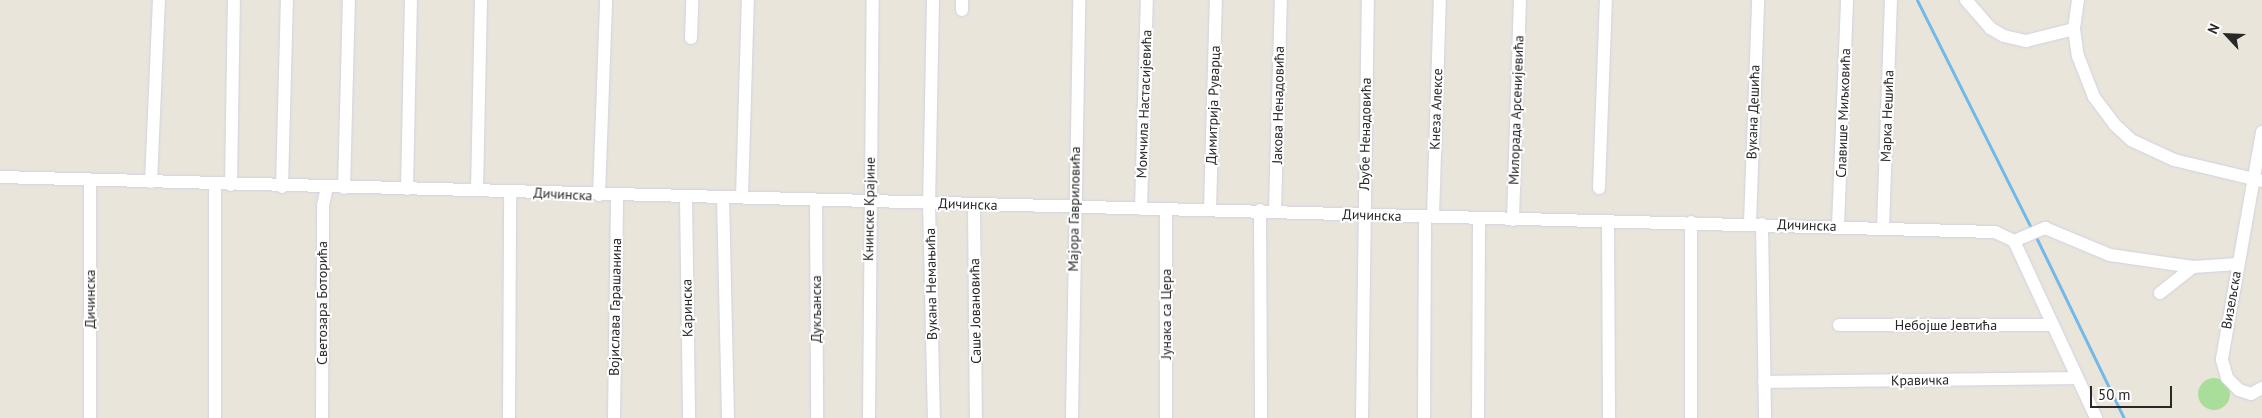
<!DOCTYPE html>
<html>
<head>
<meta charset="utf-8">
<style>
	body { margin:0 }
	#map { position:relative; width:2262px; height:418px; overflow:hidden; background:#eae5db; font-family:"PT Sans",sans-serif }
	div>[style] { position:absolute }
	.green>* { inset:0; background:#a8de99 }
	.round { border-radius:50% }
	.stream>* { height:3px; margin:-1.5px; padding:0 1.5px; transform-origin:1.5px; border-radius:1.5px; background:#72b9e7 }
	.roads { filter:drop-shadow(0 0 1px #d0d1e1) drop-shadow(0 0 1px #d0d1e1) }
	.minor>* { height:12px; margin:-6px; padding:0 6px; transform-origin:6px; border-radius:6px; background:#fff }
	span { translate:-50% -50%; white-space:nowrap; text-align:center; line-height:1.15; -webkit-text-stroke:4px #fff; paint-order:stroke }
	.street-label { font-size:14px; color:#282828 }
	.north { position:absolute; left:2202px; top:10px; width:50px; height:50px; -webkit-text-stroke:4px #fff; paint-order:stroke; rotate:295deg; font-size:14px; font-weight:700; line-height:20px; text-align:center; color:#282828 }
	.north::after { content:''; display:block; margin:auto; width:18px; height:22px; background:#282828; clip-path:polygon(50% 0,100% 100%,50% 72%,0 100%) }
	.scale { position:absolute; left:2090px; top:386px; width:82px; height:22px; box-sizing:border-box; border:2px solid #282828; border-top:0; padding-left:6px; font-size:15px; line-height:18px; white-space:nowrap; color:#282828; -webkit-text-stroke:4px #fff; paint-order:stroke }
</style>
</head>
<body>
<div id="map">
	<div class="green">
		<div class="round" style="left:2198px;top:378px;width:32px;height:32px"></div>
	</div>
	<div class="stream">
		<div style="left:1917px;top:0;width:257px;rotate:63.4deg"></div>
		<div style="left:2035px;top:235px;width:203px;rotate:64.1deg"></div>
	</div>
	<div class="roads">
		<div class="minor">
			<div style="left:933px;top:0;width:202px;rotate:91.1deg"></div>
			<div style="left:929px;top:202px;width:216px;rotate:88.7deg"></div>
			<div style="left:1966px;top:0;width:37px;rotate:49deg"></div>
			<div style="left:1990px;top:28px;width:16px;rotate:30deg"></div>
			<div style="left:2004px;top:36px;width:23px;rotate:13deg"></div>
			<div style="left:2026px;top:41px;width:49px;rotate:-14deg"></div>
			<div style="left:2078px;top:0;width:29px;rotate:98deg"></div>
			<div style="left:2074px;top:29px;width:27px;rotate:82deg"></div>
			<div style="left:2078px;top:56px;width:44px;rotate:68.7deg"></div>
			<div style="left:2094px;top:97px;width:34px;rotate:53deg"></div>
			<div style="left:2114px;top:124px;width:23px;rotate:43deg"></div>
			<div style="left:2131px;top:140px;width:47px;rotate:24.9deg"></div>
			<div style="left:2174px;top:160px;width:90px;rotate:13.4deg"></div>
			<div style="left:962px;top:10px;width:10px;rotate:-90deg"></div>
			<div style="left:691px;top:38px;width:38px;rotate:-88deg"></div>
			<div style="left:2262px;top:132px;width:231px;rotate:100deg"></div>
			<div style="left:2222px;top:360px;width:19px;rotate:74deg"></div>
			<div style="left:2227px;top:378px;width:17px;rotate:45deg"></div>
			<div style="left:2239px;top:390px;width:13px;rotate:18deg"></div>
			<div style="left:2251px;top:394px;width:13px;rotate:-29deg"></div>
			<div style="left:0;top:177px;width:1996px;rotate:1.58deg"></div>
			<div style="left:1995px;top:232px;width:21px;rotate:25deg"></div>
			<div style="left:2014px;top:241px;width:195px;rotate:65.1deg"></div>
			<div style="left:90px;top:180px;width:238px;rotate:90deg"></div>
			<div style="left:151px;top:182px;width:182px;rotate:-87.5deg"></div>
			<div style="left:231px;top:185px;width:185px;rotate:-89.1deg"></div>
			<div style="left:282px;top:187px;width:187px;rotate:-88.5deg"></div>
			<div style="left:344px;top:188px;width:188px;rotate:-88.5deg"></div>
			<div style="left:1599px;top:188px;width:188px;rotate:-87.9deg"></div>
			<div style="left:407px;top:189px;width:189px;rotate:-88.8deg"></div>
			<div style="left:477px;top:190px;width:190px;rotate:-88.8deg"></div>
			<div style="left:599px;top:195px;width:195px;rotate:-87.9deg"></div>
			<div style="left:686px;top:197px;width:221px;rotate:89.2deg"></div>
			<div style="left:723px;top:197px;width:221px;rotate:88.7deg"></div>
			<div style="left:742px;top:197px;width:197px;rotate:-88.3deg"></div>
			<div style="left:816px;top:200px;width:218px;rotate:89.7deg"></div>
			<div style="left:974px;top:204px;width:214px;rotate:89.5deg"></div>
			<div style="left:1141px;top:209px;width:209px;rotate:-88.4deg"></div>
			<div style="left:1166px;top:210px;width:208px;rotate:90deg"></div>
			<div style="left:1210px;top:210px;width:210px;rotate:-88.4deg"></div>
			<div style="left:1260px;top:210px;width:208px;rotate:89.7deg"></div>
			<div style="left:1275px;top:210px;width:210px;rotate:-88.4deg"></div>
			<div style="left:1433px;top:217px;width:217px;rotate:-88.2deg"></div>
			<div style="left:1513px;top:220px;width:220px;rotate:-88.2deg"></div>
			<div style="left:1608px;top:221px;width:197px;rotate:89.7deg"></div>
			<div style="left:1691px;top:222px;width:196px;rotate:90deg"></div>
			<div style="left:1750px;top:223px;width:223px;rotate:-87.9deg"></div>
			<div style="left:1762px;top:224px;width:194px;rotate:89.1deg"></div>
			<div style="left:1838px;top:226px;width:226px;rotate:-87.7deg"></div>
			<div style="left:1883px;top:228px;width:228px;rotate:-88deg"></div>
			<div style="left:2014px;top:241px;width:34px;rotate:-23deg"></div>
			<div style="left:2045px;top:228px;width:70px;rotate:22.6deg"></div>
			<div style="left:2110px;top:255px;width:84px;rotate:8.2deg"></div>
			<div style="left:2160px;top:293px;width:42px;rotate:-38.2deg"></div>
			<div style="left:2193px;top:267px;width:45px;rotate:-3.8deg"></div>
			<div style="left:1839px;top:325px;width:213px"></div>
			<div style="left:1764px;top:382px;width:312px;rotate:-0.7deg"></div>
			<div style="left:215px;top:418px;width:233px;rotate:-90deg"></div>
			<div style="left:322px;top:418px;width:213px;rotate:-89.7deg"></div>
			<div style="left:323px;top:205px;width:17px;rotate:-77deg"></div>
			<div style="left:509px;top:418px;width:226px;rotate:-89.7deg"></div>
			<div style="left:614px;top:418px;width:222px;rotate:-89.2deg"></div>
			<div style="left:869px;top:418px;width:418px;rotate:-89.5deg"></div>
			<div style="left:1072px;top:418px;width:418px;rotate:-89deg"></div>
			<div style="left:1362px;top:418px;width:418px;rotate:-89.2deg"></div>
			<div style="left:1424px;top:418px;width:201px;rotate:-89.7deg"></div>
			<div style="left:1478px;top:418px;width:199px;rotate:-89.7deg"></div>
		</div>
	</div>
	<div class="street-label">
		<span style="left:1144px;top:104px;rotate:-88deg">Момчила Настасијевића</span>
		<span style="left:1213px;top:105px;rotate:-88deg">Димитрија Руварца</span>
		<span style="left:1278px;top:105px;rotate:-89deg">Јакова Ненадовића</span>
		<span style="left:1436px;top:109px;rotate:-88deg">Кнеза Алексе</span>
		<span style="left:1516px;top:110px;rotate:-88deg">Милорада Арсенијевића</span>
		<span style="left:1753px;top:112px;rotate:-88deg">Вукана Дешића</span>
		<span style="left:1843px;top:113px;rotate:-88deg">Славише Миљковића</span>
		<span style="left:1887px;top:116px;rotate:-88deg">Марка Нешића</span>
		<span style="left:1365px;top:134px;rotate:-89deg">Љубе Ненадовића</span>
		<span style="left:563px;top:194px;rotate:3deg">Дичинска</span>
		<span style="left:968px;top:204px;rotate:2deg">Дичинска</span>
		<span style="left:869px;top:209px;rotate:-89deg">Книнске Крајине</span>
		<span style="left:1074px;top:209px;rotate:-89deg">Мајора Гавриловића</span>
		<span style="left:1372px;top:215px;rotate:2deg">Дичинска</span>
		<span style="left:1807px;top:225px;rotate:2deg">Дичинска</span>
		<span style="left:931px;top:284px;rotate:-91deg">Вукана Немањића</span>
		<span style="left:90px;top:299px;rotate:-90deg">Дичинска</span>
		<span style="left:2231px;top:300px;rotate:-80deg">Визељска</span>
		<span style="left:322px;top:303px;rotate:-90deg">Светозара Боторића</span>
		<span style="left:615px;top:307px;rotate:-89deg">Војислава Гарашанина</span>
		<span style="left:687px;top:308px;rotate:-91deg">Каринска</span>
		<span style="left:816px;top:309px;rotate:-90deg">Дукљанска</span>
		<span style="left:975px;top:311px;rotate:-91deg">Саше Јовановића</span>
		<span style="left:1166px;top:314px;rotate:-90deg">Јунака са Цера</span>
		<span style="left:1946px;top:325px">Небојше Јевтића</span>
		<span style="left:1920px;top:380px;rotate:-1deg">Кравичка</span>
	</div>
	<div class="north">N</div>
	<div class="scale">50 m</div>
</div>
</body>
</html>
